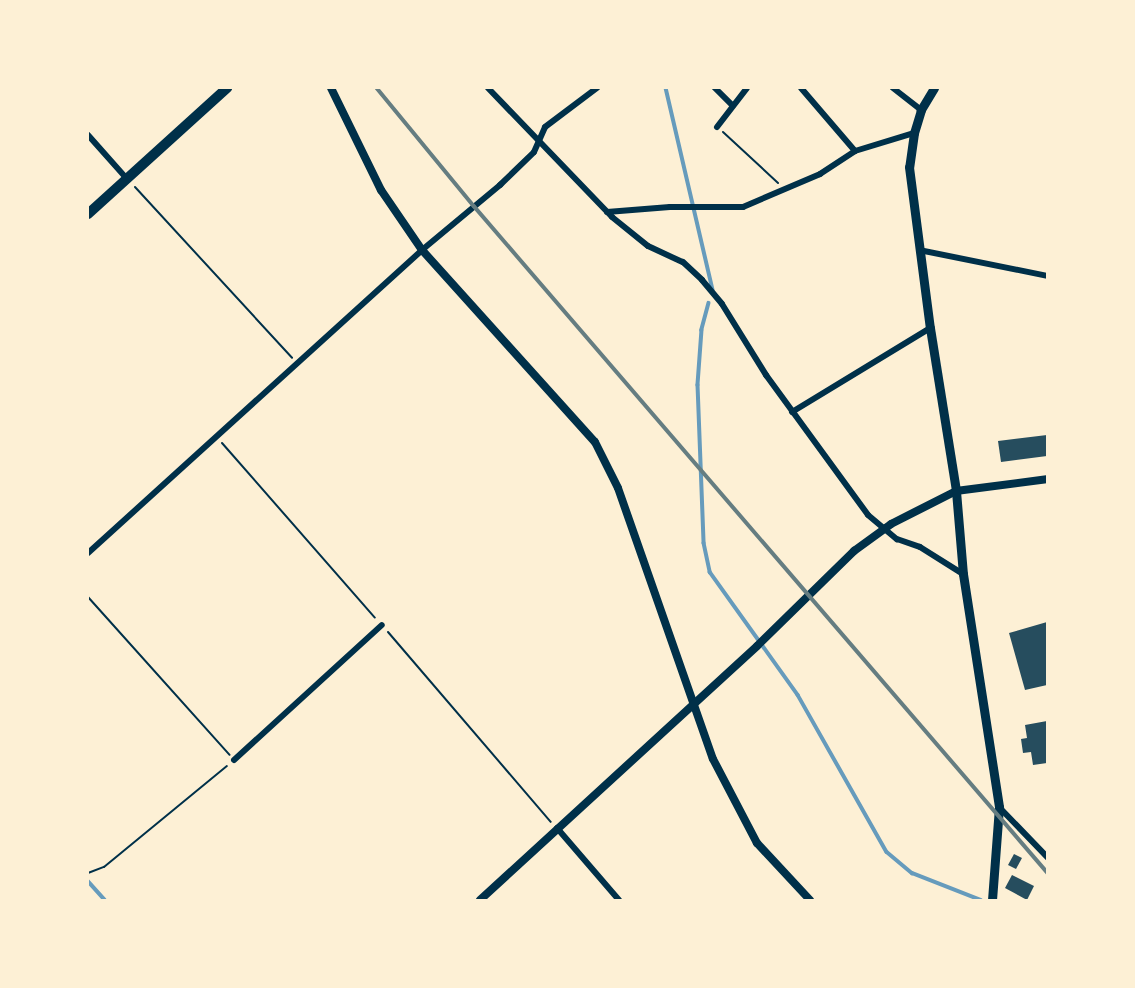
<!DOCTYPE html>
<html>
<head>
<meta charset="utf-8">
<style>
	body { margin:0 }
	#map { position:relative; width:1135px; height:988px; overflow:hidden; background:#fdf0d5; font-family:Raleway,sans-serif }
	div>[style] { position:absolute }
	.stream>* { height:3.5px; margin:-1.75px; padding:0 1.75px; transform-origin:1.75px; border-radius:1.75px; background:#669bbc }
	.building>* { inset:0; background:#264d5e }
	.path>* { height:2px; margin:-1px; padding:0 1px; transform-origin:1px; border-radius:1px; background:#003049 }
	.minor>* { height:6px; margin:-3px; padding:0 3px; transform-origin:3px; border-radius:3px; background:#003049 }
	.tertiary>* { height:8px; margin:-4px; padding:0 4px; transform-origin:4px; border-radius:4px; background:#003049 }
	.secondary>* { height:9px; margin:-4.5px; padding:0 4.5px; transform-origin:4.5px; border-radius:4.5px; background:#003049 }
	.primary>* { height:10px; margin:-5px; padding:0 5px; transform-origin:5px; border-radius:5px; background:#003049 }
	.rail>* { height:3.5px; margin:-1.75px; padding:0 1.75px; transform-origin:1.75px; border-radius:1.75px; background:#657d81 }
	span { translate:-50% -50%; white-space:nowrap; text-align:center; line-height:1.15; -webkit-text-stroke:5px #fdf0d5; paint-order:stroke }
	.frame { position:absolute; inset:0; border:89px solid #fdf0d5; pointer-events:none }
</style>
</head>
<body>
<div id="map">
	<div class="stream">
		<div style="left:666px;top:88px;width:207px;rotate:76.9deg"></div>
		<div style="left:709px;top:303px;width:28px;rotate:105deg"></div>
		<div style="left:702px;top:330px;width:55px;rotate:94.2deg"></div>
		<div style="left:698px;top:385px;width:158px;rotate:87.8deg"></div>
		<div style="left:704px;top:543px;width:30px;rotate:78deg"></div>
		<div style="left:710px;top:572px;width:151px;rotate:54.4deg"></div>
		<div style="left:798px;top:695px;width:180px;rotate:60.5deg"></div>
		<div style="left:887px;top:852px;width:33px;rotate:40deg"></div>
		<div style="left:912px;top:873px;width:74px;rotate:21.4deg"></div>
		<div style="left:88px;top:881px;width:25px;rotate:48deg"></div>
	</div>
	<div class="building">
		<div style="clip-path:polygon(1047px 435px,1047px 456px,1001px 462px,998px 441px)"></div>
		<div style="clip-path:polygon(1047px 622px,1047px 685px,1025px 690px,1009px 633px)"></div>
		<div style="clip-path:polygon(1047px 721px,1047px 763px,1033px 765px,1031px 752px,1023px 753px,1021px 739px,1027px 738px,1025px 725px)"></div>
		<div style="clip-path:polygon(1014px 854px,1022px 858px,1016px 869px,1008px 865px)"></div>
		<div style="clip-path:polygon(1012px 875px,1034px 886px,1027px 900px,1005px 888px)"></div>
	</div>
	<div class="path">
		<div style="left:723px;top:132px;width:75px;rotate:42.8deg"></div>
		<div style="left:135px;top:187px;width:232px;rotate:47.4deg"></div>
		<div style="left:222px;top:443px;width:232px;rotate:48.8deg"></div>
		<div style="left:88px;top:597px;width:212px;rotate:48.1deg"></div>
		<div style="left:388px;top:632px;width:250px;rotate:49.4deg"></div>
		<div style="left:88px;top:873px;width:17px;rotate:-21deg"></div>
		<div style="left:104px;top:867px;width:159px;rotate:-39.4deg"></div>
	</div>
	<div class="minor">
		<div style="left:488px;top:88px;width:179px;rotate:46.1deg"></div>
		<div style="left:612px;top:217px;width:46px;rotate:38.9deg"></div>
		<div style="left:648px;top:246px;width:38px;rotate:25deg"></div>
		<div style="left:683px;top:262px;width:26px;rotate:43deg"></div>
		<div style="left:702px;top:280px;width:31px;rotate:50deg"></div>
		<div style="left:722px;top:304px;width:84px;rotate:58.2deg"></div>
		<div style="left:766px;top:375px;width:173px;rotate:53.9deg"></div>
		<div style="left:868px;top:515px;width:38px;rotate:40deg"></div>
		<div style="left:897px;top:539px;width:24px;rotate:19deg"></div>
		<div style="left:920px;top:547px;width:51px;rotate:32.1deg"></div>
		<div style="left:715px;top:88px;width:25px;rotate:45deg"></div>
		<div style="left:801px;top:88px;width:83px;rotate:49.4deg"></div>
		<div style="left:893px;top:88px;width:36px;rotate:38deg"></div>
		<div style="left:717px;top:127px;width:49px;rotate:-52.4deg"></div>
		<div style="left:88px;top:135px;width:59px;rotate:48.4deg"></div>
		<div style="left:607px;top:212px;width:63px;rotate:-4.5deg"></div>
		<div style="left:670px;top:207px;width:73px"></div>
		<div style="left:743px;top:207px;width:84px;rotate:-23.2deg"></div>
		<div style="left:820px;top:174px;width:42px;rotate:-33.3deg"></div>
		<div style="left:855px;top:151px;width:62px;rotate:-17deg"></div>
		<div style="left:919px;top:250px;width:132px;rotate:11.4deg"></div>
		<div style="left:792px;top:412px;width:162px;rotate:-31.3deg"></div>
		<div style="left:88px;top:553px;width:451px;rotate:-42.2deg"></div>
		<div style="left:422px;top:250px;width:102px;rotate:-39.8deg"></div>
		<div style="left:500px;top:185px;width:47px;rotate:-44.1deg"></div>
		<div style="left:534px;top:152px;width:27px;rotate:-66deg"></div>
		<div style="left:545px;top:127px;width:65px;rotate:-36.9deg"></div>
		<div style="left:234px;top:760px;width:200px;rotate:-42.4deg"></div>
		<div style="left:999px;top:807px;width:71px;rotate:46.1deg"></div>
		<div style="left:557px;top:828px;width:95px;rotate:49.3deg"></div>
	</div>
	<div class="tertiary">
		<div style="left:331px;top:88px;width:114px;rotate:63.9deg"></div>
		<div style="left:381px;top:190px;width:73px;rotate:55.7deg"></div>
		<div style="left:422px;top:250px;width:258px;rotate:48deg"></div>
		<div style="left:595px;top:442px;width:51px;rotate:63.4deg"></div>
		<div style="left:618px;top:488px;width:287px;rotate:70.7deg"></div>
		<div style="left:713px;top:759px;width:95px;rotate:62.4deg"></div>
		<div style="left:757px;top:843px;width:78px;rotate:47.1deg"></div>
		<div style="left:480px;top:900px;width:376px;rotate:-42.5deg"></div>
		<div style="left:757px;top:646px;width:136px;rotate:-44.4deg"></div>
		<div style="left:854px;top:551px;width:46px;rotate:-36.1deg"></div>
		<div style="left:891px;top:524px;width:73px;rotate:-26.9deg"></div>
		<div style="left:956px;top:491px;width:93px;rotate:-7.4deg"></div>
	</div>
	<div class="secondary">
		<div style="left:934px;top:88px;width:26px;rotate:121deg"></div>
		<div style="left:921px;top:110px;width:24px;rotate:107deg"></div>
		<div style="left:914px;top:133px;width:34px;rotate:98deg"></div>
		<div style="left:909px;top:167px;width:162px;rotate:82.6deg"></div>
		<div style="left:930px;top:328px;width:165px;rotate:80.9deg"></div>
		<div style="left:956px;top:491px;width:83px;rotate:85.2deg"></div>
		<div style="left:963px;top:574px;width:236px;rotate:81.2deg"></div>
		<div style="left:999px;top:807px;width:93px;rotate:94.3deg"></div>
	</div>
	<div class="primary">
		<div style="left:88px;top:214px;width:188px;rotate:-42.2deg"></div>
	</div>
	<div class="rail">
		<div style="left:377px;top:88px;width:153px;rotate:50.6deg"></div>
		<div style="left:474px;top:206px;width:880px;rotate:49.29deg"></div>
	</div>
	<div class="frame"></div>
</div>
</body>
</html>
